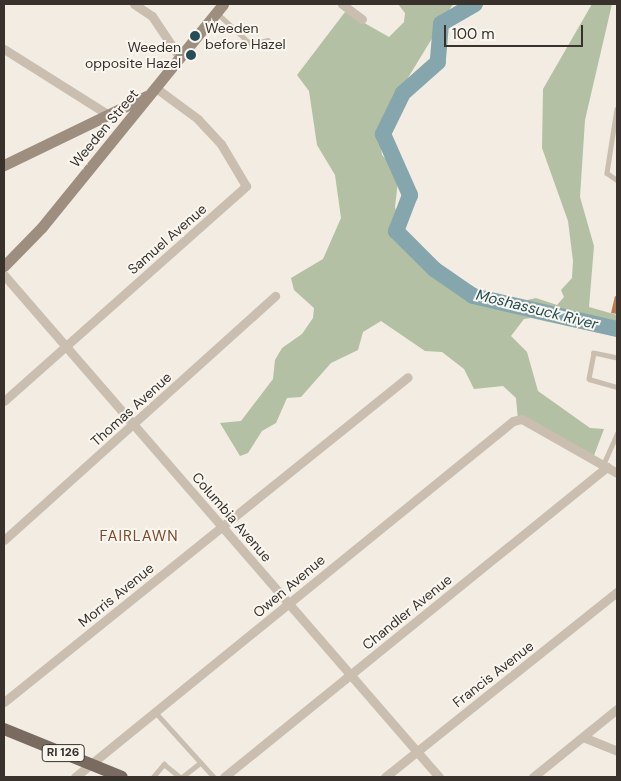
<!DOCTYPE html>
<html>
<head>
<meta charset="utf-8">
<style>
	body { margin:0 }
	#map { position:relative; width:621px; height:781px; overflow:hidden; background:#f2ece2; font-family:"DM Sans",sans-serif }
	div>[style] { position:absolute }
	.green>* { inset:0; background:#b3c0a3 }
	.river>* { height:16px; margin:-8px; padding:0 8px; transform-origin:8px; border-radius:8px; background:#84a6ac }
	.building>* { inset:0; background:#bb7b58 }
	.lane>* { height:4.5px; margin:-2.25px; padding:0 2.25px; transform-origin:2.25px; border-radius:2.25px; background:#c9beaf }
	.street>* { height:9px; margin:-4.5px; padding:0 4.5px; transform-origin:4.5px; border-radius:4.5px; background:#c9beaf }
	.secondary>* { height:11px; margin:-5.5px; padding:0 5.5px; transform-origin:5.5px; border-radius:5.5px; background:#9d8e80 }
	.primary>* { height:12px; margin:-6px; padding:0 6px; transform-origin:6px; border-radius:6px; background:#796b5f }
	.dots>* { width:14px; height:14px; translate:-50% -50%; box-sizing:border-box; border:2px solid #f9f6ef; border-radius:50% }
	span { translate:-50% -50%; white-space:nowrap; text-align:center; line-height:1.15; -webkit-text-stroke:4px #f9f6ef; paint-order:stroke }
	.shield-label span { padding:1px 4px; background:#f9f6ef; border:1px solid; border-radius:4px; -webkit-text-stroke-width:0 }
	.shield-label { font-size:12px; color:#39322c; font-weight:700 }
	.poi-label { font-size:14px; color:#39322c }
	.left { translate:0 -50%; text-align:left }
	.right { translate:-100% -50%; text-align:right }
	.street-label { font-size:14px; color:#39322c }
	.water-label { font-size:15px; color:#254e57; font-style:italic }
	.neighbourhood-label { font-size:15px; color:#804b2d; letter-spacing:1px }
	.frame { position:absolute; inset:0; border:5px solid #39322c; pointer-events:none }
	.scale { position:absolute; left:444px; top:25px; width:139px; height:22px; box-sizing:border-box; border:2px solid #39322c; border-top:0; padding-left:6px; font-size:15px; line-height:18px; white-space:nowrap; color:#39322c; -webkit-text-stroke:4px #f9f6ef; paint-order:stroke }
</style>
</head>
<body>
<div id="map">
	<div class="green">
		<div style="clip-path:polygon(398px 4px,453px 4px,378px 127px,382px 155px,399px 172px,395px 207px,401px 230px,422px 255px,492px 298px,515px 303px,536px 298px,557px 305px,564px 297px,561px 290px,572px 278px,573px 261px,568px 221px,542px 148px,543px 89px,592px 4px,612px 4px,585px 120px,580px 197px,594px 246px,589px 307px,617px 315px,617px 337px,531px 318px,524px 319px,511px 336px,527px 352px,538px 391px,590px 428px,604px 429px,593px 458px,518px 420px,516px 398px,503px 386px,474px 389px,464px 369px,442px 352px,425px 351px,381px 321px,363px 332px,358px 350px,331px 363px,301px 397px,287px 398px,276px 423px,262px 431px,248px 453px,240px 456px,220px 423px,241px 421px,273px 379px,275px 360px,282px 348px,302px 334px,313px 318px,314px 308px,294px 290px,291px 278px,323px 259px,341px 218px,335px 175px,317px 145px,309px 91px,297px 75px,345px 12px,389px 37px,404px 22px,405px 13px)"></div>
	</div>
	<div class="river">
		<div style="left:475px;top:4px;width:39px;rotate:150deg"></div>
		<div style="left:441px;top:24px;width:38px;rotate:95deg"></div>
		<div style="left:438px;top:62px;width:47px;rotate:138.5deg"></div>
		<div style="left:403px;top:93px;width:46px;rotate:116deg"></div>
		<div style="left:383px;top:134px;width:67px;rotate:66.1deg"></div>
		<div style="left:410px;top:195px;width:39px;rotate:111deg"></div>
		<div style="left:396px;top:231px;width:54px;rotate:45deg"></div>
		<div style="left:434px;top:269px;width:47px;rotate:34.7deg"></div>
		<div style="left:473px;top:296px;width:148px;rotate:12.9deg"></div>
	</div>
	<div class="building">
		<div style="clip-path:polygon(615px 296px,617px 297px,617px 314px,611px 313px)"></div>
	</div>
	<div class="lane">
		<div style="left:217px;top:13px;width:46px;rotate:42.4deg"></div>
		<div style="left:251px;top:44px;width:17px;rotate:-13deg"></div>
		<div style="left:617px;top:109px;width:65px;rotate:98.9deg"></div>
		<div style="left:607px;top:173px;width:12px;rotate:35deg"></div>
		<div style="left:617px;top:358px;width:24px;rotate:-168deg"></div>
		<div style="left:594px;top:353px;width:26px;rotate:101deg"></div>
		<div style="left:589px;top:379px;width:29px;rotate:16deg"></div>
		<div style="left:603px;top:465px;width:35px;rotate:-66deg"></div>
		<div style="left:157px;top:714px;width:85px;rotate:47.9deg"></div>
		<div style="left:153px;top:777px;width:17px;rotate:-50deg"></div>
		<div style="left:164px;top:764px;width:21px;rotate:39deg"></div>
		<div style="left:182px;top:777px;width:23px;rotate:-38deg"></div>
	</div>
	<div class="street">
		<div style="left:134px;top:4px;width:22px;rotate:34deg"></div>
		<div style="left:152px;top:16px;width:50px;rotate:56.3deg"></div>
		<div style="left:342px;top:4px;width:25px;rotate:37deg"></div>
		<div style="left:4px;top:49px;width:124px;rotate:32.2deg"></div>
		<div style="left:4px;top:275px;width:664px;rotate:49.09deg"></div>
		<div style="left:4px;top:401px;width:324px;rotate:-41.6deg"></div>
		<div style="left:246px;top:186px;width:49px;rotate:-120.8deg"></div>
		<div style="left:221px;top:144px;width:34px;rotate:-133deg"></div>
		<div style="left:198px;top:119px;width:52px;rotate:-143.6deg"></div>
		<div style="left:4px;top:540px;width:365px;rotate:-42deg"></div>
		<div style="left:4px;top:702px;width:518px;rotate:-38.82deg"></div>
		<div style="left:583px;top:737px;width:37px;rotate:22deg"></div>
		<div style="left:75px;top:777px;width:564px;rotate:-39.1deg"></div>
		<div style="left:513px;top:421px;width:9px;rotate:-13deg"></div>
		<div style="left:522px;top:419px;width:109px;rotate:29.6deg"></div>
		<div style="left:224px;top:777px;width:493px;rotate:-39deg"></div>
		<div style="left:385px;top:777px;width:297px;rotate:-38.6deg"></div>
		<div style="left:533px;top:777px;width:108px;rotate:-39deg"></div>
	</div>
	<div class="secondary">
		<div style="left:4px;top:165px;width:159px;rotate:-25.8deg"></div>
		<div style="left:4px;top:266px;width:54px;rotate:-45.7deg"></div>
		<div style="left:42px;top:227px;width:287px;rotate:-50.9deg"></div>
	</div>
	<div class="primary">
		<div style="left:4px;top:729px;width:127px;rotate:22.1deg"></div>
	</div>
	<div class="dots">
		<div style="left:195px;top:36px;background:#254e57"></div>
		<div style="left:191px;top:55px;background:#254e57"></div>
	</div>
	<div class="shield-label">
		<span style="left:63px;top:753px">RI 126</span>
	</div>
	<div class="poi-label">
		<span class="left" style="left:205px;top:36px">Weeden<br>before Hazel</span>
		<span class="right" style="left:181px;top:55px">Weeden<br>opposite Hazel</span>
	</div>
	<div class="street-label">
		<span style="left:104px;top:128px;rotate:-50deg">Weeden Street</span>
		<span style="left:167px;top:239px;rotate:-41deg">Samuel Avenue</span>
		<span style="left:131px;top:409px;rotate:-42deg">Thomas Avenue</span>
		<span style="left:232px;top:517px;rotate:49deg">Columbia Avenue</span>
		<span style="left:289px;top:586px;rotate:-40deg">Owen Avenue</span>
		<span style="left:116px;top:595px;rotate:-39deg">Morris Avenue</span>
		<span style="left:407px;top:612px;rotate:-39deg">Chandler Avenue</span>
		<span style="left:493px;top:674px;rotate:-38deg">Francis Avenue</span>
	</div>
	<div class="water-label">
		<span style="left:537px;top:310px;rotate:14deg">Moshassuck River</span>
	</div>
	<div class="neighbourhood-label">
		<span style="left:139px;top:537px">FAIRLAWN</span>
	</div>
	<div class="frame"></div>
	<div class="scale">100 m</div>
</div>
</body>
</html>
